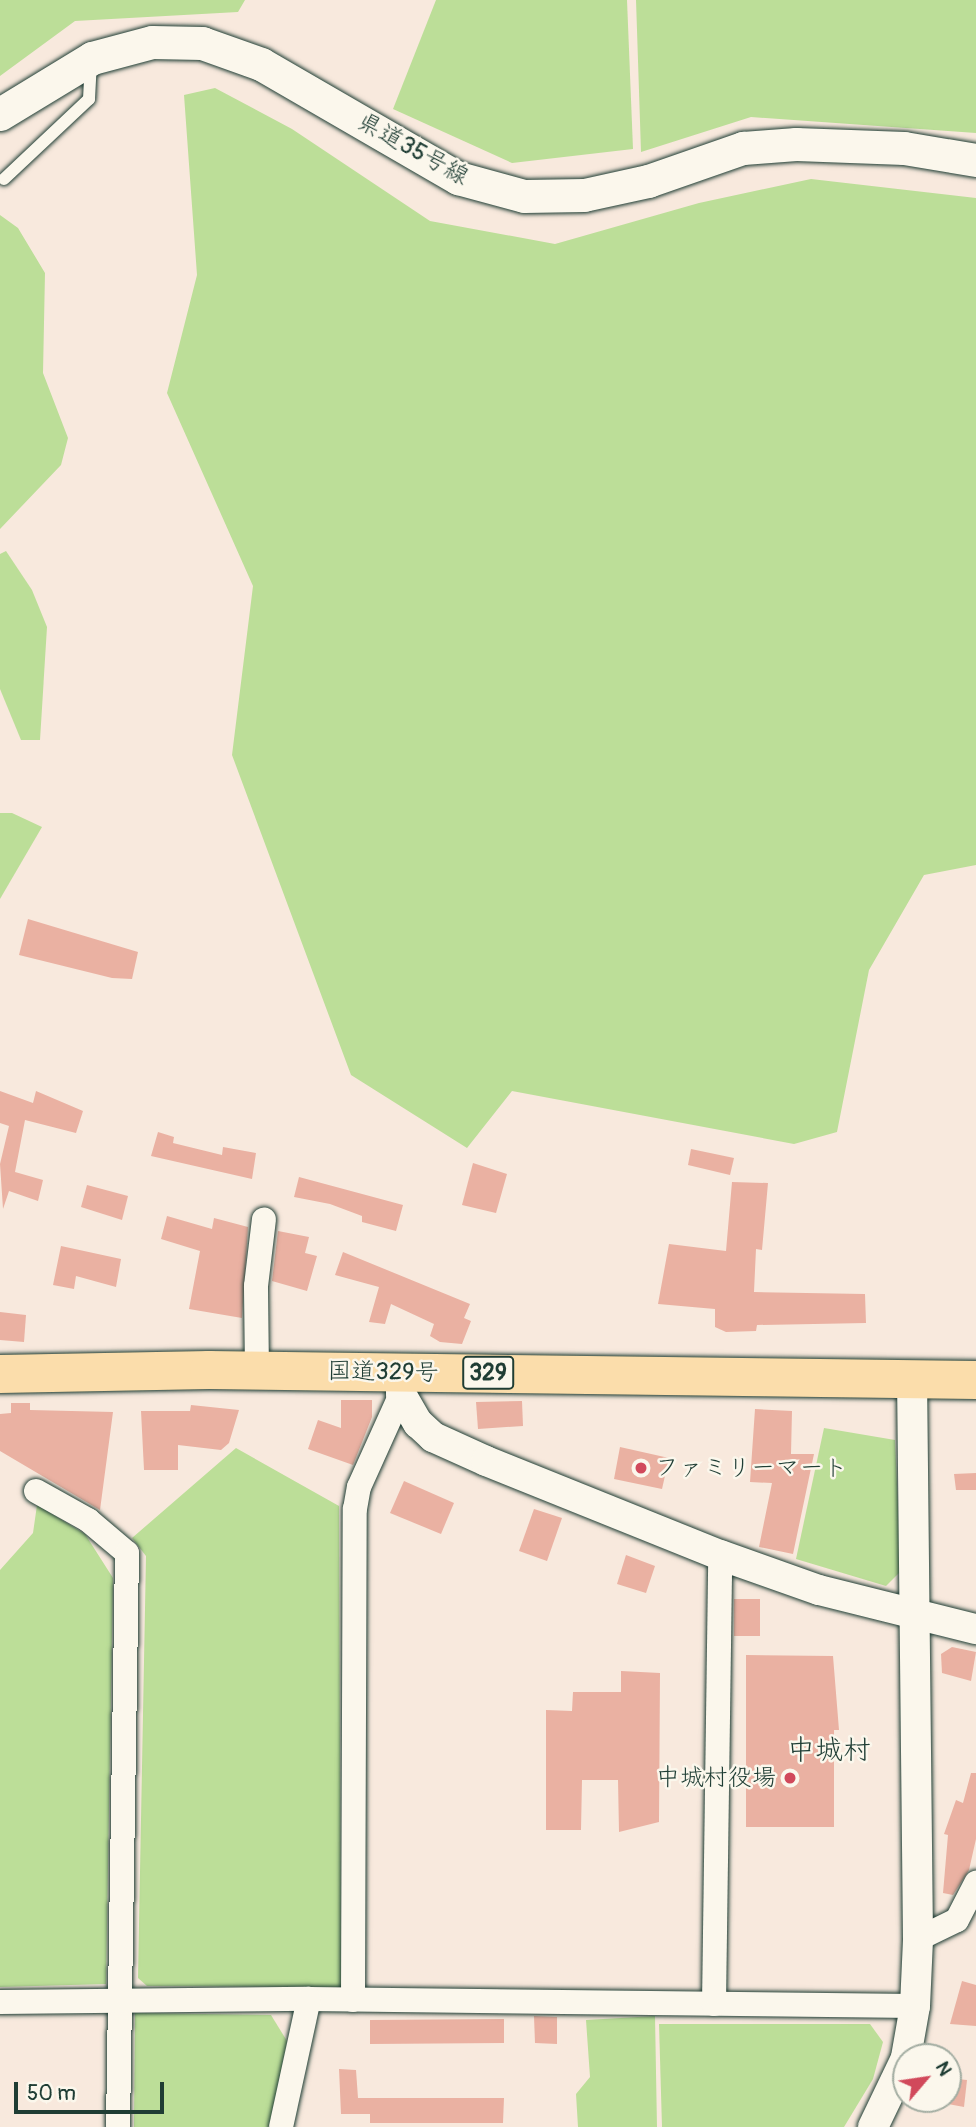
<!DOCTYPE html>
<html>
<head>
<meta charset="utf-8">
<style>
	body { margin:0 }
	#map { position:relative; width:976px; height:2127px; overflow:hidden; background:#f8e9dd; font-family:Pangolin,"Klee One",sans-serif }
	div>[style] { position:absolute }
	.green>* { inset:0; background:#bcde98 }
	.building>* { inset:0; background:#eab1a2 }
	.roads { filter:drop-shadow(0 0 2px #1f3d34) drop-shadow(0 0 2px #1f3d34) }
	.service>* { height:12px; margin:-6px; padding:0 6px; transform-origin:6px; border-radius:6px; background:#fbf7ec }
	.minor>* { height:24px; margin:-12px; padding:0 12px; transform-origin:12px; border-radius:12px; background:#fbf7ec }
	.tertiary>* { height:30px; margin:-15px; padding:0 15px; transform-origin:15px; border-radius:15px; background:#fbf7ec }
	.secondary>* { height:33px; margin:-16.5px; padding:0 16.5px; transform-origin:16.5px; border-radius:16.5px; background:#fbf7ec }
	.trunk>* { height:38px; margin:-19px; padding:0 19px; transform-origin:19px; border-radius:19px; background:#fbddab }
	.dots>* { width:19px; height:19px; translate:-50% -50%; box-sizing:border-box; border:4px solid #fbf7ec; border-radius:50% }
	span { translate:-50% -50%; white-space:nowrap; text-align:center; line-height:1.15; -webkit-text-stroke:5px #fbf7ec; paint-order:stroke }
	.shield-label span { padding:2px 5px; background:#fbf7ec; border:2px solid; border-radius:5px; -webkit-text-stroke-width:0 }
	.shield-label { font-size:23px; color:#1f3d34; font-weight:700 }
	.street-label { font-size:24px; color:#1f3d34 }
	.poi-label { font-size:24px; color:#1f3d34 }
	.left { translate:0 -50%; text-align:left }
	.right { translate:-100% -50%; text-align:right }
	.quarter-label { font-size:28px; color:#1f3d34 }
	.north { position:absolute; left:892px; top:2043px; width:70px; height:70px; box-sizing:border-box; background:#fbf7ec; border:2px solid #a3ada2; border-radius:50%; rotate:61deg; font-size:19px; font-weight:700; line-height:28px; text-align:center; color:#1f3d34 }
	.north::after { content:''; display:block; margin:auto; width:24px; height:32px; background:#d1495b; clip-path:polygon(50% 0,100% 100%,50% 72%,0 100%) }
	.scale { position:absolute; left:14px; top:2082px; width:150px; height:32px; box-sizing:border-box; border:4px solid #1f3d34; border-top:0; padding-left:9px; font-size:21px; line-height:24px; white-space:nowrap; color:#1f3d34; -webkit-text-stroke:5px #fbf7ec; paint-order:stroke }
</style>
</head>
<body>
<div id="map">
	<div class="green">
		<div style="clip-path:polygon(0 0,245px 0,238px 12px,75px 21px,0 76px)"></div>
		<div style="clip-path:polygon(436px 0,627px 0,633px 149px,512px 163px,393px 109px)"></div>
		<div style="clip-path:polygon(636px 0,976px 0,976px 133px,751px 117px,641px 152px)"></div>
		<div style="clip-path:polygon(215px 88px,292px 129px,430px 221px,555px 244px,699px 203px,811px 179px,976px 198px,976px 865px,924px 875px,869px 970px,837px 1132px,794px 1144px,512px 1091px,467px 1148px,351px 1075px,232px 755px,253px 586px,167px 393px,197px 275px,184px 95px)"></div>
		<div style="clip-path:polygon(0 215px,18px 228px,45px 273px,43px 373px,68px 438px,61px 465px,0 529px)"></div>
		<div style="clip-path:polygon(6px 551px,32px 590px,47px 627px,40px 740px,21px 740px,0 689px,0 554px)"></div>
		<div style="clip-path:polygon(0 813px,12px 813px,42px 827px,0 899px)"></div>
		<div style="clip-path:polygon(824px 1428px,895px 1440px,901px 1571px,886px 1586px,796px 1559px)"></div>
		<div style="clip-path:polygon(236px 1448px,339px 1506px,341px 1987px,147px 1986px,138px 1978px,146px 1556px,132px 1538px)"></div>
		<div style="clip-path:polygon(37px 1505px,85px 1534px,113px 1578px,106px 1984px,0 1987px,0 1570px,33px 1533px)"></div>
		<div style="clip-path:polygon(135px 2013px,271px 2015px,287px 2041px,270px 2127px,134px 2127px)"></div>
		<div style="clip-path:polygon(655px 2016px,657px 2127px,578px 2127px,576px 2094px,590px 2077px,586px 2020px)"></div>
		<div style="clip-path:polygon(659px 2024px,870px 2024px,883px 2042px,873px 2079px,844px 2127px,662px 2127px)"></div>
	</div>
	<div class="building">
		<div style="clip-path:polygon(28px 919px,138px 952px,132px 979px,112px 978px,19px 955px)"></div>
		<div style="clip-path:polygon(0 1091px,33px 1103px,36px 1091px,83px 1111px,76px 1133px,25px 1120px,15px 1172px,43px 1180px,38px 1201px,9px 1191px,3px 1209px,0 1164px,9px 1126px,0 1123px)"></div>
		<div style="clip-path:polygon(158px 1132px,174px 1137px,173px 1143px,222px 1155px,223px 1147px,256px 1153px,252px 1179px,151px 1156px)"></div>
		<div style="clip-path:polygon(691px 1149px,734px 1158px,730px 1175px,688px 1165px)"></div>
		<div style="clip-path:polygon(473px 1163px,507px 1174px,496px 1213px,462px 1205px)"></div>
		<div style="clip-path:polygon(299px 1177px,403px 1205px,396px 1231px,362px 1222px,362px 1216px,330px 1204px,294px 1197px)"></div>
		<div style="clip-path:polygon(732px 1182px,768px 1183px,762px 1250px,756px 1249px,754px 1292px,865px 1294px,866px 1323px,757px 1325px,756px 1331px,726px 1332px,715px 1327px,715px 1309px,658px 1304px,669px 1244px,726px 1251px)"></div>
		<div style="clip-path:polygon(87px 1185px,128px 1196px,122px 1220px,81px 1207px)"></div>
		<div style="clip-path:polygon(167px 1216px,212px 1229px,214px 1218px,248px 1227px,242px 1318px,189px 1309px,200px 1251px,161px 1239px)"></div>
		<div style="clip-path:polygon(278px 1231px,309px 1237px,305px 1253px,317px 1256px,307px 1291px,272px 1281px)"></div>
		<div style="clip-path:polygon(61px 1246px,121px 1259px,116px 1287px,76px 1276px,74px 1289px,53px 1285px)"></div>
		<div style="clip-path:polygon(343px 1252px,470px 1304px,464px 1318px,471px 1321px,462px 1344px,440px 1342px,430px 1336px,434px 1324px,391px 1304px,385px 1324px,369px 1322px,379px 1287px,335px 1275px)"></div>
		<div style="clip-path:polygon(0 1312px,26px 1315px,24px 1342px,0 1340px)"></div>
		<div style="clip-path:polygon(341px 1400px,372px 1400px,372px 1417px,353px 1465px,308px 1449px,318px 1420px,341px 1428px)"></div>
		<div style="clip-path:polygon(522px 1401px,523px 1426px,478px 1429px,476px 1402px)"></div>
		<div style="clip-path:polygon(11px 1403px,30px 1403px,30px 1410px,113px 1412px,100px 1510px,0 1451px,0 1414px,11px 1413px)"></div>
		<div style="clip-path:polygon(191px 1405px,239px 1410px,229px 1443px,221px 1450px,178px 1445px,178px 1470px,144px 1470px,141px 1411px,190px 1411px)"></div>
		<div style="clip-path:polygon(755px 1409px,792px 1411px,791px 1454px,814px 1454px,793px 1554px,759px 1547px,772px 1483px,750px 1482px)"></div>
		<div style="clip-path:polygon(620px 1447px,669px 1458px,662px 1489px,614px 1479px)"></div>
		<div style="clip-path:polygon(976px 1473px,976px 1490px,956px 1490px,954px 1474px)"></div>
		<div style="clip-path:polygon(404px 1481px,454px 1503px,441px 1534px,390px 1513px)"></div>
		<div style="clip-path:polygon(534px 1509px,562px 1518px,547px 1561px,519px 1551px)"></div>
		<div style="clip-path:polygon(626px 1555px,655px 1566px,646px 1593px,617px 1584px)"></div>
		<div style="clip-path:polygon(734px 1599px,760px 1599px,760px 1636px,734px 1636px)"></div>
		<div style="clip-path:polygon(952px 1647px,976px 1652px,971px 1681px,942px 1673px,941px 1654px)"></div>
		<div style="clip-path:polygon(746px 1655px,833px 1656px,839px 1730px,834px 1730px,834px 1827px,746px 1827px)"></div>
		<div style="clip-path:polygon(621px 1671px,660px 1673px,659px 1822px,619px 1832px,618px 1780px,582px 1780px,581px 1830px,546px 1830px,546px 1710px,572px 1711px,573px 1692px,621px 1692px)"></div>
		<div style="clip-path:polygon(971px 1773px,976px 1773px,976px 1839px,969px 1870px,953px 1895px,943px 1893px,948px 1835px,944px 1834px,956px 1800px,963px 1803px)"></div>
		<div style="clip-path:polygon(962px 1981px,976px 1985px,976px 2026px,950px 2024px)"></div>
		<div style="clip-path:polygon(534px 2016px,557px 2017px,557px 2044px,535px 2043px)"></div>
		<div style="clip-path:polygon(504px 2019px,504px 2043px,370px 2044px,370px 2020px)"></div>
		<div style="clip-path:polygon(339px 2069px,356px 2070px,358px 2098px,504px 2098px,503px 2123px,370px 2123px,370px 2114px,341px 2114px)"></div>
		<div style="clip-path:polygon(948px 2078px,967px 2080px,964px 2107px,948px 2104px)"></div>
	</div>
	<div class="roads">
		<div class="service">
			<div style="left:4px;top:179px;width:117px;rotate:-43.3deg"></div>
			<div style="left:89px;top:99px;width:37px;rotate:-87deg"></div>
		</div>
		<div class="minor">
			<div style="left:257px;top:1371px;width:85px;rotate:-90.7deg"></div>
			<div style="left:256px;top:1286px;width:67px;rotate:-83.2deg"></div>
			<div style="left:36px;top:1491px;width:60px;rotate:29.1deg"></div>
			<div style="left:88px;top:1520px;width:51px;rotate:40.2deg"></div>
			<div style="left:127px;top:1553px;width:574px;rotate:90.9deg"></div>
			<div style="left:918px;top:1939px;width:43px;rotate:-26deg"></div>
			<div style="left:957px;top:1920px;width:42px;rotate:-62.8deg"></div>
			<div style="left:353px;top:2000px;width:491px;rotate:-89.8deg"></div>
			<div style="left:355px;top:1509px;width:22px;rotate:-80deg"></div>
			<div style="left:359px;top:1487px;width:102px;rotate:-65.7deg"></div>
			<div style="left:0;top:2002px;width:309px;rotate:-0.6deg"></div>
			<div style="left:309px;top:1999px;width:606px;rotate:0.66deg"></div>
			<div style="left:714px;top:2004px;width:449px;rotate:-89.2deg"></div>
			<div style="left:281px;top:2127px;width:131px;rotate:-77.7deg"></div>
		</div>
		<div class="tertiary">
			<div style="left:400px;top:1372px;width:22px;rotate:87deg"></div>
			<div style="left:401px;top:1394px;width:34px;rotate:60deg"></div>
			<div style="left:418px;top:1423px;width:21px;rotate:43deg"></div>
			<div style="left:433px;top:1437px;width:58px;rotate:24.4deg"></div>
			<div style="left:486px;top:1461px;width:252px;rotate:21.9deg"></div>
			<div style="left:720px;top:1555px;width:105px;rotate:19.5deg"></div>
			<div style="left:819px;top:1590px;width:162px;rotate:14deg"></div>
			<div style="left:906px;top:2057px;width:52px;rotate:-80deg"></div>
			<div style="left:915px;top:2006px;width:67px;rotate:-87.4deg"></div>
			<div style="left:918px;top:1939px;width:559px;rotate:-90.61deg"></div>
			<div style="left:873px;top:2127px;width:76px;rotate:-64.4deg"></div>
		</div>
		<div class="secondary">
			<div style="left:0;top:114px;width:108px;rotate:-31.3deg"></div>
			<div style="left:92px;top:58px;width:62px;rotate:-14.9deg"></div>
			<div style="left:152px;top:42px;width:50px;rotate:1.1deg"></div>
			<div style="left:202px;top:43px;width:63px;rotate:19.6deg"></div>
			<div style="left:261px;top:64px;width:228px;rotate:30.1deg"></div>
			<div style="left:458px;top:178px;width:68px;rotate:15.3deg"></div>
			<div style="left:524px;top:196px;width:60px;rotate:-1deg"></div>
			<div style="left:584px;top:195px;width:66px;rotate:-12.3deg"></div>
			<div style="left:648px;top:181px;width:101px;rotate:-19.2deg"></div>
			<div style="left:743px;top:148px;width:53px;rotate:-4.3deg"></div>
			<div style="left:796px;top:144px;width:108px;rotate:2.1deg"></div>
			<div style="left:904px;top:148px;width:73px;rotate:9.5deg"></div>
		</div>
		<div class="trunk">
			<div style="left:0;top:1374px;width:209px;rotate:-1.1deg"></div>
			<div style="left:209px;top:1370px;width:767px;rotate:0.75deg"></div>
		</div>
	</div>
	<div class="dots">
		<div style="left:641px;top:1468px;background:#d1495b"></div>
		<div style="left:790px;top:1778px;background:#d1495b"></div>
	</div>
	<div class="shield-label">
		<span style="left:488px;top:1373px">329</span>
	</div>
	<div class="street-label">
		<span style="left:413px;top:149px;rotate:29deg">県道35号線</span>
		<span style="left:383px;top:1372px;rotate:1deg">国道329号</span>
	</div>
	<div class="poi-label">
		<span class="left" style="left:655px;top:1468px">ファミリーマート</span>
		<span class="right" style="left:776px;top:1778px">中城村役場</span>
	</div>
	<div class="quarter-label">
		<span style="left:829px;top:1751px">中城村</span>
	</div>
	<div class="north">N</div>
	<div class="scale">50 m</div>
</div>
</body>
</html>
